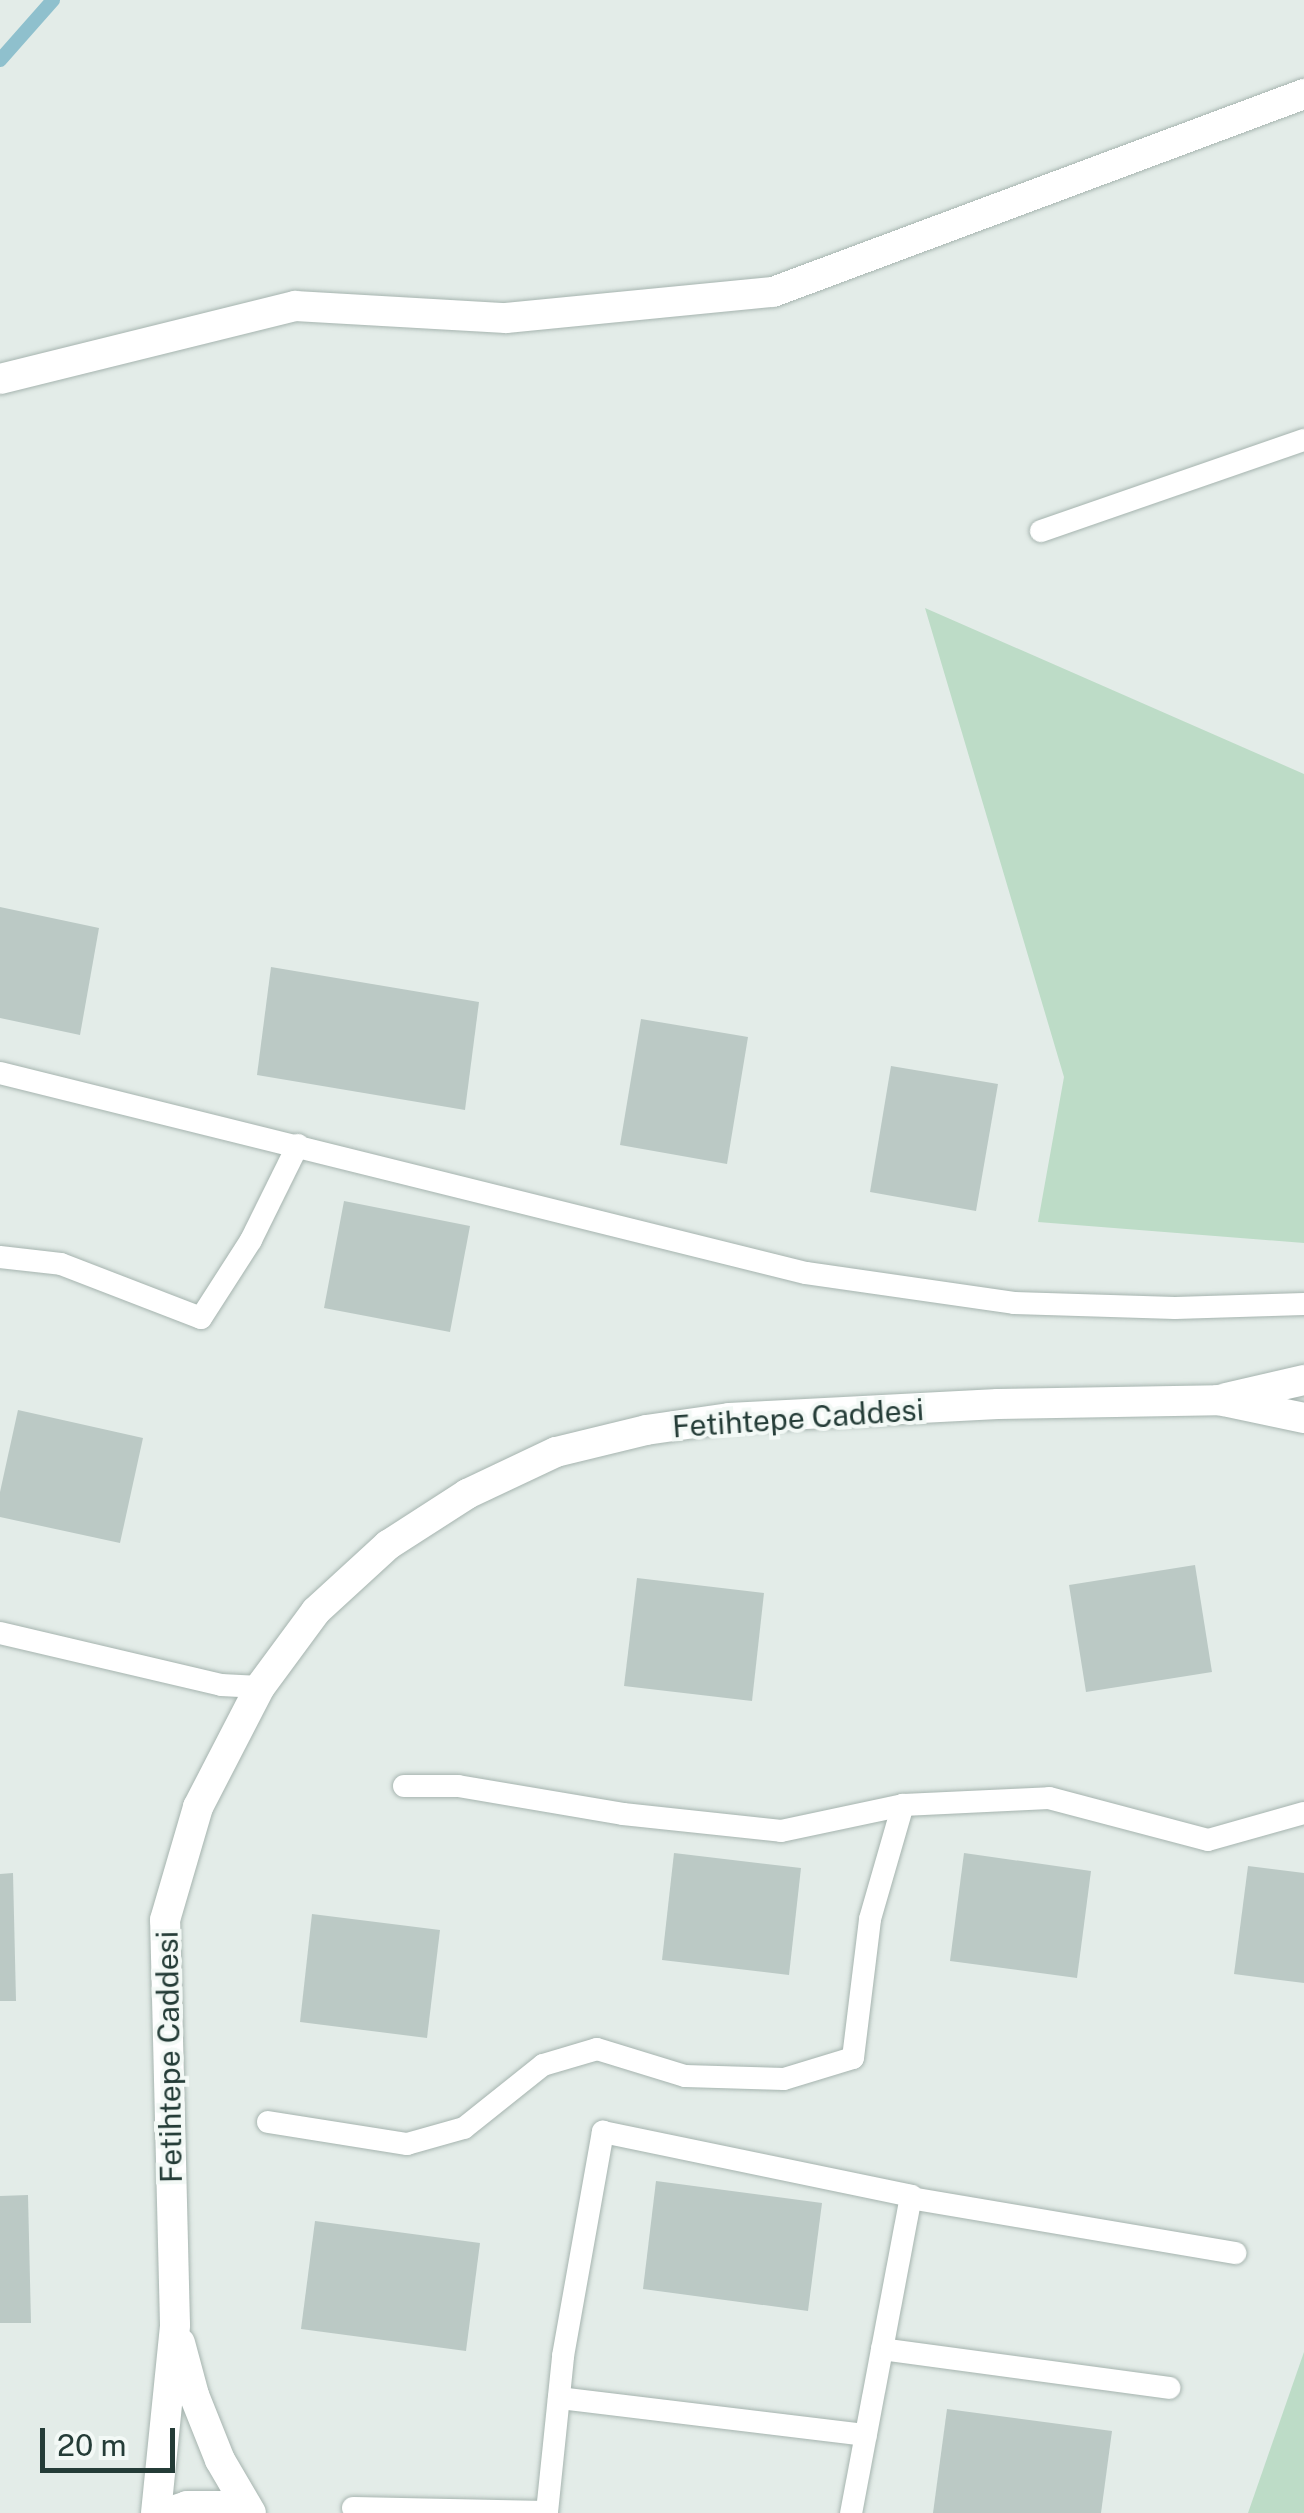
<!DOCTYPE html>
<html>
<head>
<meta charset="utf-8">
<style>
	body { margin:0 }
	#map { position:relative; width:1304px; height:2513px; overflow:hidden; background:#e3ece8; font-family:"Public Sans",sans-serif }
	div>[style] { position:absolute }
	.green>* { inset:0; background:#bddcc7 }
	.stream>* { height:14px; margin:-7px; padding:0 7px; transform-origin:7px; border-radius:7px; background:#8fc0cd }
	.building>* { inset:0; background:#bbc9c5 }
	.roads { filter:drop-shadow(0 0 2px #a6b4af) drop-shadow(0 0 2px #a6b4af) }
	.lane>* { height:22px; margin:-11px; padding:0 11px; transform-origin:11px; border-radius:11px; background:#fff }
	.street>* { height:30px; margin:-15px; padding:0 15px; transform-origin:15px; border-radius:15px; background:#fff }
	.secondary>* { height:30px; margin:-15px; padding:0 15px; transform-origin:15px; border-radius:15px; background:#fff }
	span { translate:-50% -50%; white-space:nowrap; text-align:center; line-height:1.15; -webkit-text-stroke:8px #f3f9f6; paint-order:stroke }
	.street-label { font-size:30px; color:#243c37 }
	.scale { position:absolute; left:40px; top:2428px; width:135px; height:45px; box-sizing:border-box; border:5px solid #243c37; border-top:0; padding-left:12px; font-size:30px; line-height:35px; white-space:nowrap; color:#243c37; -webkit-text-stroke:8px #f3f9f6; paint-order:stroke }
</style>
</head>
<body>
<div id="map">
	<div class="green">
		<div style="clip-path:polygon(925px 608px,1304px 774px,1304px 1243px,1038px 1222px,1064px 1077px)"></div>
		<div style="clip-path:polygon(1304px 2352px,1304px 2513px,1248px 2513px)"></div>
	</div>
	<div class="stream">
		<div style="left:0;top:60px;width:80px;rotate:-48.5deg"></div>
	</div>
	<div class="building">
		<div style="clip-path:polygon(0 907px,99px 928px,80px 1035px,0 1018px)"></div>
		<div style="clip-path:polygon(271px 967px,479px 1002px,465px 1110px,257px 1075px)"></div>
		<div style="clip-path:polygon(641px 1019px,748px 1037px,727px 1164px,620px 1145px)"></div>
		<div style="clip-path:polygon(891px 1066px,998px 1084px,976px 1211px,870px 1192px)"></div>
		<div style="clip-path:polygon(344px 1201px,470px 1226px,450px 1332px,324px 1308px)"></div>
		<div style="clip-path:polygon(18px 1410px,143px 1438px,120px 1543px,0 1517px,0 1492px)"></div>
		<div style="clip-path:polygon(1195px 1565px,1212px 1672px,1086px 1692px,1069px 1585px)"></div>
		<div style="clip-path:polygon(637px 1578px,764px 1593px,752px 1701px,624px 1686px)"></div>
		<div style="clip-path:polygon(674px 1853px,801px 1868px,789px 1975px,662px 1960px)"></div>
		<div style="clip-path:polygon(964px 1853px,1091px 1871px,1077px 1978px,950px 1961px)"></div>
		<div style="clip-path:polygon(1248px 1866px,1304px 1873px,1304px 1983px,1234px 1974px)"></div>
		<div style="clip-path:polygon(13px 1873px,16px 2001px,0 2001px,0 1874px)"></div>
		<div style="clip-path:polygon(312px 1914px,440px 1930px,427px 2038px,300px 2022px)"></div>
		<div style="clip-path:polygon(656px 2181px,822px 2203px,808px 2311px,643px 2289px)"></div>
		<div style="clip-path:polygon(28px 2195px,31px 2323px,0 2323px,0 2196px)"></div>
		<div style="clip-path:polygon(315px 2221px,480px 2243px,466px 2351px,301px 2329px)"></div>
		<div style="clip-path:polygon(947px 2409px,1112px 2431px,1101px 2513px,933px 2513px)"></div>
	</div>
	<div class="roads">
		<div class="lane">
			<div style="left:1041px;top:531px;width:278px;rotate:-19.1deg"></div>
			<div style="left:0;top:1073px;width:830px;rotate:13.94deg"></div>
			<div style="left:806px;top:1273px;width:210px;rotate:8.2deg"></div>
			<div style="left:1014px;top:1303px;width:161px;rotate:1.8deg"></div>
			<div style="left:1175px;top:1308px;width:129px;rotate:-1.8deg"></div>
			<div style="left:0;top:1257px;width:61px;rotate:6.5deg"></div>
			<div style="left:61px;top:1264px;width:150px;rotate:21.1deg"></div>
			<div style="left:201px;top:1318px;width:93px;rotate:-57.3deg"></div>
			<div style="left:251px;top:1240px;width:106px;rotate:-63.7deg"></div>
			<div style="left:0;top:1633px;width:227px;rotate:13.2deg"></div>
			<div style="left:221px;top:1685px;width:39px;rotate:3deg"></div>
			<div style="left:404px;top:1786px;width:54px"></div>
			<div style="left:458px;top:1786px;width:167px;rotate:9.6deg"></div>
			<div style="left:623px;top:1814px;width:159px;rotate:6.1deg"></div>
			<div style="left:781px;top:1831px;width:125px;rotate:-12deg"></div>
			<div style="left:903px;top:1805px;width:146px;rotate:-2.7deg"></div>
			<div style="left:1049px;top:1798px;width:164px;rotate:14.8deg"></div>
			<div style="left:1208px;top:1840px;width:100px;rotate:-15.7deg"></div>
			<div style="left:268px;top:2122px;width:141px;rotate:9deg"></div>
			<div style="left:407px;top:2144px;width:59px;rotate:-15.7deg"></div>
			<div style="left:464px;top:2128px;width:101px;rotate:-38.6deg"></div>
			<div style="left:543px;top:2065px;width:56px;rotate:-16.5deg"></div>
			<div style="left:597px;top:2049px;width:92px;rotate:17.1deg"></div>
			<div style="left:685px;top:2076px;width:99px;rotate:1.7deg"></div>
			<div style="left:784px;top:2079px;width:72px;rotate:-16.9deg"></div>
			<div style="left:853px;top:2058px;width:140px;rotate:-83deg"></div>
			<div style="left:870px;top:1919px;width:119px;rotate:-73.9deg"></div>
			<div style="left:910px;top:2198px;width:330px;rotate:9.6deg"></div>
			<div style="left:882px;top:2349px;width:290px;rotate:7.7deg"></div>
			<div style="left:559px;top:2398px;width:309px;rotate:6.9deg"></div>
			<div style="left:353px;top:2508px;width:194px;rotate:1.2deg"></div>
			<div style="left:547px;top:2512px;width:157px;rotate:-84.1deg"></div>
			<div style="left:563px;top:2356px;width:228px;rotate:-79.9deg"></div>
			<div style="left:603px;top:2132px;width:315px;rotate:11.7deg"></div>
			<div style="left:911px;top:2196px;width:323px;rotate:100.7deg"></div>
		</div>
		<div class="street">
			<div style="left:0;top:379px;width:304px;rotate:-13.9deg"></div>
			<div style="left:295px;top:306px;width:211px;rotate:3.3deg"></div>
			<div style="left:506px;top:318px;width:268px;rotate:-5.6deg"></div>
			<div style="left:773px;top:292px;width:567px;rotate:-20.45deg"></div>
		</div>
		<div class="secondary">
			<div style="left:1226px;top:1398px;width:80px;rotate:-13deg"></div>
			<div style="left:180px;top:2343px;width:54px;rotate:74.9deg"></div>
			<div style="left:194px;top:2395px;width:70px;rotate:68.2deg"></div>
			<div style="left:220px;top:2460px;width:61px;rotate:59.7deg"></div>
			<div style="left:156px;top:2513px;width:189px;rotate:-84.2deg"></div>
			<div style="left:175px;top:2325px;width:405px;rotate:-91.4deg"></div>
			<div style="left:165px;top:1920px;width:118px;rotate:-73.7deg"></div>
			<div style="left:198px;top:1807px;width:135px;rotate:-62.7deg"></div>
			<div style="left:260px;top:1687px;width:94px;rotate:-53.6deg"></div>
			<div style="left:316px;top:1611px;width:98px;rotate:-42.5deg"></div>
			<div style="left:388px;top:1545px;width:94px;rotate:-32.8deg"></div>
			<div style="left:467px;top:1494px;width:98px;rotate:-25.3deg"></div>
			<div style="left:556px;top:1452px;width:93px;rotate:-13.7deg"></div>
			<div style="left:646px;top:1430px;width:84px;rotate:-8.2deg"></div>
			<div style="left:729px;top:1418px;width:269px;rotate:-3deg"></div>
			<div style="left:998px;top:1404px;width:220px;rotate:-1deg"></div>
			<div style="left:1218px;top:1400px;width:88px;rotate:11.8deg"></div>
			<div style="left:166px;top:2513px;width:22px;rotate:-18deg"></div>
			<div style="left:187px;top:2506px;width:34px"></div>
			<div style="left:221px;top:2506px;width:20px;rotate:20deg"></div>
		</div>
	</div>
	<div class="street-label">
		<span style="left:798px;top:1418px;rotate:-4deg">Fetihtepe Caddesi</span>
		<span style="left:169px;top:2057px;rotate:-91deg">Fetihtepe Caddesi</span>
	</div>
	<div class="scale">20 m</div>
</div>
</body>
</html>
